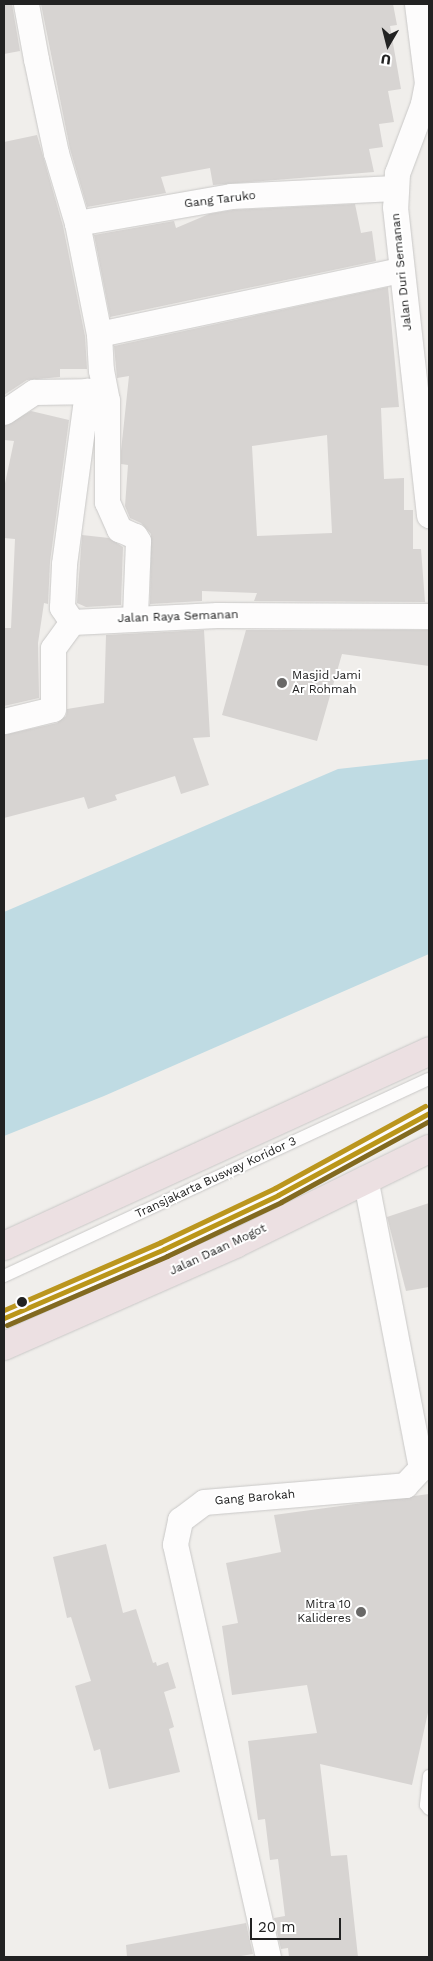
<!DOCTYPE html>
<html>
<head>
<meta charset="utf-8">
<style>
	body { margin:0 }
	#map { position:relative; width:433px; height:1961px; overflow:hidden; background:#f0eeeb; font-family:"Work Sans",sans-serif }
	div>[style] { position:absolute }
	.water>* { inset:0; background:#bfdbe3 }
	.building>* { inset:0; background:#d7d4d2 }
	.roads { filter:drop-shadow(0 0 1px #c9c8c7) drop-shadow(0 0 1px #c9c8c7) }
	.lane>* { height:12px; margin:-6px; padding:0 6px; transform-origin:6px; border-radius:6px; background:#fdfcfc }
	.street>* { height:25px; margin:-12.5px; padding:0 12.5px; transform-origin:12.5px; border-radius:12.5px; background:#fdfcfc }
	.highway>* { height:28px; margin:-14px; padding:0 14px; transform-origin:14px; border-radius:14px; background:#ece0e2 }
	.bus-1>* { height:5px; margin:-2.5px; padding:0 2.5px; transform-origin:2.5px; border-radius:2.5px; background:#ba9619 }
	.bus-2>* { height:5px; margin:-2.5px; padding:0 2.5px; transform-origin:2.5px; border-radius:2.5px; background:#826a20 }
	.bus-3>* { height:5px; margin:-2.5px; padding:0 2.5px; transform-origin:2.5px; border-radius:2.5px; background:#bb961e }
	.dots>* { width:14px; height:14px; translate:-50% -50%; box-sizing:border-box; border:2px solid #fff; border-radius:50% }
	span { translate:-50% -50%; white-space:nowrap; text-align:center; line-height:1.15; -webkit-text-stroke:4px #fff; paint-order:stroke }
	.street-label { font-size:12px; color:#222 }
	.poi-label { font-size:12px; color:#222 }
	.left { translate:0 -50%; text-align:left }
	.right { translate:-100% -50%; text-align:right }
	.frame { position:absolute; inset:0; border:5px solid #222; pointer-events:none }
	.north { position:absolute; left:363px; top:20px; width:50px; height:50px; -webkit-text-stroke:4px #fff; paint-order:stroke; rotate:188deg; font-size:14px; font-weight:700; line-height:20px; text-align:center; color:#222 }
	.north::after { content:''; display:block; margin:auto; width:18px; height:22px; background:#222; clip-path:polygon(50% 0,100% 100%,50% 72%,0 100%) }
	.scale { position:absolute; left:250px; top:1918px; width:91px; height:22px; box-sizing:border-box; border:2px solid #222; border-top:0; padding-left:6px; font-size:15px; line-height:18px; white-space:nowrap; color:#222; -webkit-text-stroke:4px #fff; paint-order:stroke }
</style>
</head>
<body>
<div id="map">
	<div class="water">
		<div style="clip-path:polygon(429px 759px,429px 954px,104px 1096px,4px 1136px,4px 912px,338px 769px)"></div>
	</div>
	<div class="building">
		<div style="clip-path:polygon(4px 4px,12px 4px,20px 51px,4px 54px)"></div>
		<div style="clip-path:polygon(41px 4px,393px 4px,397px 25px,390px 26px,401px 89px,388px 91px,394px 122px,379px 124px,383px 147px,369px 149px,374px 172px,213px 185px,210px 168px,161px 177px,166px 193px,87px 207px,70px 149px)"></div>
		<div style="clip-path:polygon(37px 135px,63px 226px,85px 336px,87px 369px,60px 369px,60px 377px,27px 380px,4px 395px,4px 142px)"></div>
		<div style="clip-path:polygon(355px 204px,361px 233px,372px 231px,376px 261px,110px 317px,94px 235px,174px 221px,176px 228px,209px 214px,233px 210px)"></div>
		<div style="clip-path:polygon(evenodd,388px 287px,399px 407px,381px 408px,384px 479px,404px 478px,404px 510px,413px 510px,413px 549px,421px 549px,425px 602px,254px 601px,257px 593px,202px 591px,202px 601px,150px 604px,151px 534px,141px 523px,130px 518px,125px 506px,128px 465px,121px 464px,121px 451px,129px 376px,117px 378px,114px 346px,388px 287px,327px 435px,332px 533px,257px 536px,252px 446px,327px 435px)"></div>
		<div style="clip-path:polygon(31px 411px,69px 420px,50px 562px,48px 604px,44px 603px,38px 643px,39px 698px,4px 706px,4px 628px,11px 628px,15px 539px,4px 538px,4px 488px,14px 441px,4px 440px,4px 426px)"></div>
		<div style="clip-path:polygon(82px 535px,109px 538px,123px 547px,121px 605px,86px 607px,77px 603px)"></div>
		<div style="clip-path:polygon(204px 630px,210px 737px,193px 738px,209px 785px,181px 794px,175px 776px,115px 795px,117px 800px,88px 809px,84px 797px,4px 818px,4px 735px,57px 723px,66px 716px,67px 709px,104px 703px,106px 635px)"></div>
		<div style="clip-path:polygon(246px 630px,428px 630px,429px 666px,342px 654px,317px 741px,222px 715px)"></div>
		<div style="clip-path:polygon(429px 1203px,429px 1287px,406px 1291px,387px 1217px)"></div>
		<div style="clip-path:polygon(429px 1494px,429px 1708px,412px 1785px,320px 1764px,331px 1856px,347px 1855px,358px 1957px,289px 1957px,288px 1948px,281px 1949px,274px 1918px,285px 1916px,278px 1859px,270px 1860px,265px 1819px,258px 1820px,248px 1741px,317px 1733px,307px 1685px,232px 1695px,222px 1626px,238px 1623px,226px 1563px,281px 1552px,274px 1515px)"></div>
		<div style="clip-path:polygon(106px 1544px,123px 1613px,136px 1609px,153px 1663px,156px 1662px,157px 1666px,168px 1662px,176px 1688px,164px 1692px,174px 1727px,169px 1729px,180px 1772px,109px 1789px,100px 1749px,94px 1751px,75px 1686px,91px 1681px,71px 1617px,67px 1618px,53px 1557px)"></div>
		<div style="clip-path:polygon(246px 1923px,253px 1954px,235px 1957px,127px 1957px,126px 1945px)"></div>
	</div>
	<div class="roads">
		<div class="lane">
			<div style="left:4px;top:1276px;width:468px;rotate:-24.9deg"></div>
			<div style="left:4px;top:1318px;width:174px;rotate:-23.3deg"></div>
			<div style="left:164px;top:1249px;width:126px;rotate:-25.3deg"></div>
			<div style="left:278px;top:1195px;width:172px;rotate:-28.5deg"></div>
			<div style="left:429px;top:1776px;width:29px;rotate:96deg"></div>
			<div style="left:426px;top:1805px;width:5px;rotate:53deg"></div>
		</div>
		<div class="street">
			<div style="left:26px;top:4px;width:56px;rotate:79.7deg"></div>
			<div style="left:36px;top:59px;width:96px;rotate:78deg"></div>
			<div style="left:56px;top:153px;width:73px;rotate:73.3deg"></div>
			<div style="left:77px;top:223px;width:113px;rotate:78.8deg"></div>
			<div style="left:99px;top:334px;width:36px;rotate:87deg"></div>
			<div style="left:101px;top:370px;width:31px;rotate:79deg"></div>
			<div style="left:107px;top:400px;width:102px;rotate:90deg"></div>
			<div style="left:107px;top:502px;width:30px;rotate:66deg"></div>
			<div style="left:119px;top:529px;width:17px;rotate:24deg"></div>
			<div style="left:135px;top:536px;width:6px;rotate:59deg"></div>
			<div style="left:138px;top:541px;width:76px;rotate:92.3deg"></div>
			<div style="left:417px;top:4px;width:80px;rotate:82.8deg"></div>
			<div style="left:427px;top:83px;width:21px;rotate:101deg"></div>
			<div style="left:423px;top:104px;width:74px;rotate:110.6deg"></div>
			<div style="left:397px;top:173px;width:34px;rotate:93deg"></div>
			<div style="left:395px;top:207px;width:310px;rotate:83.7deg"></div>
			<div style="left:77px;top:223px;width:156px;rotate:-9.9deg"></div>
			<div style="left:231px;top:196px;width:164px;rotate:-2.8deg"></div>
			<div style="left:99px;top:334px;width:309px;rotate:-12deg"></div>
			<div style="left:4px;top:412px;width:36px;rotate:-34deg"></div>
			<div style="left:34px;top:392px;width:68px;rotate:-0.8deg"></div>
			<div style="left:72px;top:622px;width:18px;rotate:-124deg"></div>
			<div style="left:62px;top:607px;width:43px;rotate:-87.3deg"></div>
			<div style="left:64px;top:564px;width:175px;rotate:-82.4deg"></div>
			<div style="left:4px;top:721px;width:50px;rotate:-13.8deg"></div>
			<div style="left:53px;top:709px;width:61px;rotate:-90deg"></div>
			<div style="left:53px;top:648px;width:32px;rotate:-54deg"></div>
			<div style="left:72px;top:622px;width:145px;rotate:-2.8deg"></div>
			<div style="left:217px;top:615px;width:212px;rotate:0.3deg"></div>
			<div style="left:268px;top:1957px;width:423px;rotate:-102.7deg"></div>
			<div style="left:175px;top:1544px;width:25px;rotate:-78deg"></div>
			<div style="left:180px;top:1520px;width:30px;rotate:-37deg"></div>
			<div style="left:204px;top:1502px;width:202px;rotate:-4.8deg"></div>
			<div style="left:405px;top:1485px;width:23px;rotate:-47deg"></div>
			<div style="left:421px;top:1468px;width:295px;rotate:-100.9deg"></div>
		</div>
		<div class="highway">
			<div style="left:4px;top:1246px;width:468px;rotate:-24.6deg"></div>
			<div style="left:4px;top:1346px;width:253px;rotate:-23.8deg"></div>
			<div style="left:235px;top:1244px;width:216px;rotate:-26.1deg"></div>
		</div>
	</div>
	<div class="bus-1">
		<div style="left:4px;top:1318px;width:174px;rotate:-23.3deg"></div>
		<div style="left:164px;top:1249px;width:126px;rotate:-25.3deg"></div>
		<div style="left:278px;top:1195px;width:172px;rotate:-28.5deg"></div>
	</div>
	<div class="bus-2">
		<div style="left:7px;top:1325px;width:174px;rotate:-23.3deg"></div>
		<div style="left:167px;top:1256px;width:126px;rotate:-25.3deg"></div>
		<div style="left:281px;top:1202px;width:169px;rotate:-28.7deg"></div>
	</div>
	<div class="bus-3">
		<div style="left:4px;top:1310px;width:171px;rotate:-23.4deg"></div>
		<div style="left:161px;top:1242px;width:126px;rotate:-25.3deg"></div>
		<div style="left:275px;top:1188px;width:171px;rotate:-28.7deg"></div>
	</div>
	<div class="dots">
		<div style="left:282px;top:683px;background:#6a6968"></div>
		<div style="left:22px;top:1302px;background:#222"></div>
		<div style="left:361px;top:1612px;background:#6a6968"></div>
	</div>
	<div class="street-label">
		<span style="left:220px;top:200px;rotate:-7deg">Gang Taruko</span>
		<span style="left:402px;top:272px;rotate:-96deg">Jalan Duri Semanan</span>
		<span style="left:178px;top:617px;rotate:-2deg">Jalan Raya Semanan</span>
		<span style="left:216px;top:1178px;rotate:-25deg">Transjakarta Busway Koridor 3</span>
		<span style="left:218px;top:1250px;rotate:-25deg">Jalan Daan Mogot</span>
		<span style="left:255px;top:1498px;rotate:-5deg">Gang Barokah</span>
	</div>
	<div class="poi-label">
		<span class="left" style="left:292px;top:683px">Masjid Jami<br>Ar Rohmah</span>
		<span class="right" style="left:351px;top:1612px">Mitra 10<br>Kalideres</span>
	</div>
	<div class="frame"></div>
	<div class="north">U</div>
	<div class="scale">20 m</div>
</div>
</body>
</html>
